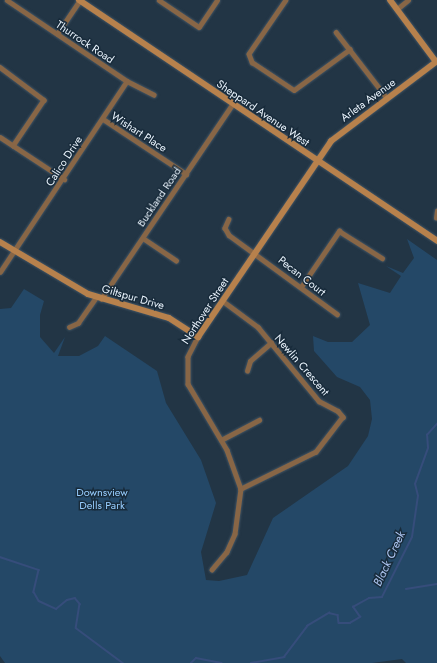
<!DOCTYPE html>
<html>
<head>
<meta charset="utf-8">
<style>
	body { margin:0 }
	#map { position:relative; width:437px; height:663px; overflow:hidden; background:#223545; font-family:Jost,sans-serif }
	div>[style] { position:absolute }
	.green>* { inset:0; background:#244867 }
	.stream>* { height:1.5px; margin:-0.75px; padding:0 0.75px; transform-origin:0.75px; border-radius:0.75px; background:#364d7b }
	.roads { filter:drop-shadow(0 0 1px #425463) drop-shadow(0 0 1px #425463) }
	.street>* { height:4.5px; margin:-2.25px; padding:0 2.25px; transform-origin:2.25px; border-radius:2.25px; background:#886646 }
	.secondary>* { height:6px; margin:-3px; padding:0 3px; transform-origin:3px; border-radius:3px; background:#b7814c }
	span { translate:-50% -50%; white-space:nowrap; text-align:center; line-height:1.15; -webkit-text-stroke:3px #182b3b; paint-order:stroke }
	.street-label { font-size:11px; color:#ebf5fe }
	.park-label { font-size:11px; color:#98ceff }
	.water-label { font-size:12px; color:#afc7f3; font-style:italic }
</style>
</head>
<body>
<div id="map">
	<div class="green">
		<div style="clip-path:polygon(407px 239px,437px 260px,437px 663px,406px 663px,402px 659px,372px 663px,5px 663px,0 656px,0 309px,11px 308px,24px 289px,44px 301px,40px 315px,40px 337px,54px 353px,65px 337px,58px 356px,79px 356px,98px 346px,105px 336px,157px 371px,166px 403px,201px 460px,216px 503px,201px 552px,206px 580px,219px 581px,247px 575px,273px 518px,348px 466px,368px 436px,372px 419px,370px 400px,360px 387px,337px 377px,314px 351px,313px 336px,328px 342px,352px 342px,370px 325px,358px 283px,390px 293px,401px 276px,386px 266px,403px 273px,414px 258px)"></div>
	</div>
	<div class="stream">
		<div style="left:0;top:557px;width:41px;rotate:18.4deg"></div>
		<div style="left:39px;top:570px;width:23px;rotate:103deg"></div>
		<div style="left:34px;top:592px;width:10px;rotate:61deg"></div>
		<div style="left:39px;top:601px;width:19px;rotate:25deg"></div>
		<div style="left:56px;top:609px;width:14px;rotate:-39deg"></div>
		<div style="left:67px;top:600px;width:8px;rotate:-14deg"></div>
		<div style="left:75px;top:598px;width:8px;rotate:50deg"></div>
		<div style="left:80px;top:604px;width:24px;rotate:99deg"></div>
		<div style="left:76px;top:628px;width:59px;rotate:36.7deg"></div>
		<div style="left:406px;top:589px;width:31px;rotate:-9deg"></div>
		<div style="left:191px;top:663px;width:7px;rotate:-45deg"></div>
		<div style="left:196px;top:658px;width:26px;rotate:11deg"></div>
		<div style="left:251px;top:663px;width:34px;rotate:-10deg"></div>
		<div style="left:284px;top:657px;width:39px;rotate:-53deg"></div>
		<div style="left:307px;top:626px;width:26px;rotate:-31deg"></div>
		<div style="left:329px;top:613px;width:9px;rotate:13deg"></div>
		<div style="left:338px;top:615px;width:8px;rotate:83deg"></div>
		<div style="left:339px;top:623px;width:11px"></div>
		<div style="left:350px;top:623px;width:12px;rotate:-31deg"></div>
		<div style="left:360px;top:617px;width:12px;rotate:-125deg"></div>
		<div style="left:353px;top:607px;width:18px;rotate:-29deg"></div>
		<div style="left:369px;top:598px;width:13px;rotate:-4deg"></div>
		<div style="left:382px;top:597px;width:67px;rotate:-63.4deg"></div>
		<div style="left:412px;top:537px;width:41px;rotate:-81.7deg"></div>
		<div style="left:418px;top:496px;width:12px;rotate:-104deg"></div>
		<div style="left:415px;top:484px;width:38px;rotate:-70deg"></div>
		<div style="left:428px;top:448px;width:13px;rotate:-94deg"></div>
		<div style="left:427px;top:435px;width:15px;rotate:-48deg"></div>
	</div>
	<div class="roads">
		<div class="street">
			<div style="left:7px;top:0;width:145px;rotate:34deg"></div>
			<div style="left:127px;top:81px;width:30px;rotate:27deg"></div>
			<div style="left:159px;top:0;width:48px;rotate:34deg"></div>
			<div style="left:199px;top:27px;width:32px;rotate:-56deg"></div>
			<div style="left:286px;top:0;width:65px;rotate:124.4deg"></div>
			<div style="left:249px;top:54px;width:9px;rotate:69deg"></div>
			<div style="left:252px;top:62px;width:50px;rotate:33.7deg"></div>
			<div style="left:294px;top:90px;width:69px;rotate:-36.2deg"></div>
			<div style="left:397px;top:9px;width:14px;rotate:-39deg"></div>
			<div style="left:336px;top:32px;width:83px;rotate:52.3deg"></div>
			<div style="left:57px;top:34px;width:41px;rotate:-55.9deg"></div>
			<div style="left:0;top:67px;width:55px;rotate:36.9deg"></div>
			<div style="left:44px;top:100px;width:55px;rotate:124deg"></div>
			<div style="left:103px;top:119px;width:100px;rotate:33.5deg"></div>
			<div style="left:0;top:137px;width:77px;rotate:33.3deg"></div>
			<div style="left:436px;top:218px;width:7px;rotate:-82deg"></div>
			<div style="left:229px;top:219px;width:10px;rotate:114deg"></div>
			<div style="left:225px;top:228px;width:8px;rotate:60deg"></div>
			<div style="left:229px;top:235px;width:134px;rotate:36.2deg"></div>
			<div style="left:143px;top:238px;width:40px;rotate:34deg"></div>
			<div style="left:0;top:272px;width:229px;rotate:-56.4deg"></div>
			<div style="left:301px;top:287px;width:68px;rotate:-55.8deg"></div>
			<div style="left:339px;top:231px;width:51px;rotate:32.1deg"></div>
			<div style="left:101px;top:299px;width:234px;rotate:-56deg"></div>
			<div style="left:223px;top:301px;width:44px;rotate:36.6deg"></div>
			<div style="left:258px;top:327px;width:96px;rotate:50.5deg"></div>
			<div style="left:319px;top:401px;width:21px;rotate:28deg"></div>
			<div style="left:338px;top:411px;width:8px;rotate:50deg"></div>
			<div style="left:343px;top:417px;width:44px;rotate:127.6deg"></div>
			<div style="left:316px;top:452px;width:84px;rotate:153.7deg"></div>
			<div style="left:69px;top:327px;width:10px;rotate:-24deg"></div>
			<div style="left:78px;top:323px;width:32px;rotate:-55deg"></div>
			<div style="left:198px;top:337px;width:22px;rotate:117deg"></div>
			<div style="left:188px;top:357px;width:27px;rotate:90deg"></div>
			<div style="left:188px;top:384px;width:77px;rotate:59.4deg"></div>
			<div style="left:227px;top:450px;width:41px;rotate:70.3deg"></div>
			<div style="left:241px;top:489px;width:45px;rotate:97.6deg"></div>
			<div style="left:235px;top:534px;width:20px;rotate:114deg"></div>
			<div style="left:227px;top:552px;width:23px;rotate:130deg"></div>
			<div style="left:247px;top:371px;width:10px;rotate:-73deg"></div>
			<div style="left:250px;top:361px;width:28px;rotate:-41deg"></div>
			<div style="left:221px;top:440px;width:43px;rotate:-27.8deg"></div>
		</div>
		<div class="secondary">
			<div style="left:79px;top:0;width:432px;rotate:33.9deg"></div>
			<div style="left:390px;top:0;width:77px;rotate:53.4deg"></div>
			<div style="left:0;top:242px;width:102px;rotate:30.6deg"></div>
			<div style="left:88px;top:294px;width:84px;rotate:16.5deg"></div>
			<div style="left:169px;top:318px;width:35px;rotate:33deg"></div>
			<div style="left:198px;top:337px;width:237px;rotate:-55.8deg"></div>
			<div style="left:331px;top:141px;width:133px;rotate:-37deg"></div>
		</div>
	</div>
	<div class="street-label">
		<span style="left:85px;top:42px;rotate:34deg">Thurrock Road</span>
		<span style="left:368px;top:100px;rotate:-36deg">Arleta Avenue</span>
		<span style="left:263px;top:113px;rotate:34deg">Sheppard Avenue West</span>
		<span style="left:139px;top:132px;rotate:33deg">Wishart Place</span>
		<span style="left:64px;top:161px;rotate:-57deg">Calico Drive</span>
		<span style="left:159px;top:197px;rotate:-56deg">Buckland Road</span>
		<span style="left:302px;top:276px;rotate:38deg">Pecan Court</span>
		<span style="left:133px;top:297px;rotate:16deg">Giltspur Drive</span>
		<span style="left:205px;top:311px;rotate:-57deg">Northover Street</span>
		<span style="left:302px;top:365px;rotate:49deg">Newlin Crescent</span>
	</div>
	<div class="park-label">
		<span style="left:102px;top:499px">Downsview<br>Dells Park</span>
	</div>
	<div class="water-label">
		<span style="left:390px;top:559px;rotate:-65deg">Black Creek</span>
	</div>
</div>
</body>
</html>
